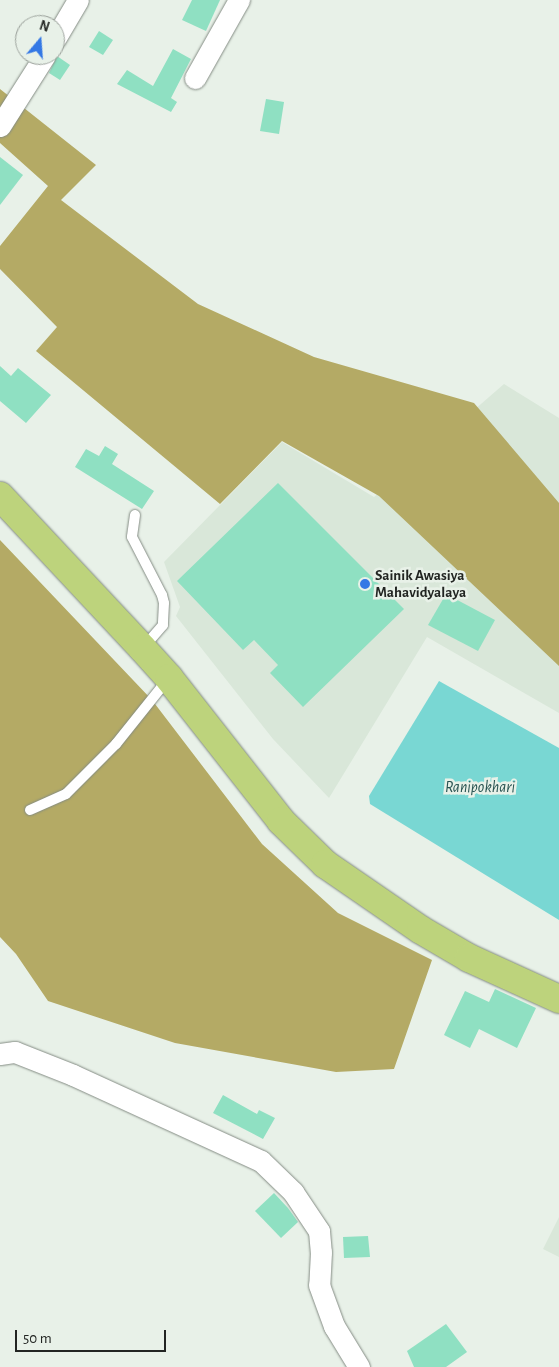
<!DOCTYPE html>
<html>
<head>
<meta charset="utf-8">
<style>
	body { margin:0 }
	#map { position:relative; width:559px; height:1367px; overflow:hidden; background:#e8f1e8; font-family:"Alegreya Sans",sans-serif }
	div>[style] { position:absolute }
	.built>* { inset:0; background:#d9e7d9 }
	.forest>* { inset:0; background:#b4aa65 }
	.water>* { inset:0; background:#79d7d3 }
	.building>* { inset:0; background:#8fe0c2 }
	.roads { filter:drop-shadow(0 0 1px #848c84) drop-shadow(0 0 1px #848c84) }
	.service>* { height:10px; margin:-5px; padding:0 5px; transform-origin:5px; border-radius:5px; background:#fff }
	.minor>* { height:21px; margin:-10.5px; padding:0 10.5px; transform-origin:10.5px; border-radius:10.5px; background:#fff }
	.primary>* { height:28px; margin:-14px; padding:0 14px; transform-origin:14px; border-radius:14px; background:#bdd37c }
	.dots>* { width:14px; height:14px; translate:-50% -50%; box-sizing:border-box; border:2px solid #e8f1e8; border-radius:50% }
	span { translate:-50% -50%; white-space:nowrap; text-align:center; line-height:1.15; -webkit-text-stroke:5px #e8f1e8; paint-order:stroke }
	.poi-label { font-size:15px; color:#222522; font-weight:700 }
	.left { translate:0 -50%; text-align:left }
	.water-label { font-size:16px; color:#275250; font-style:italic }
	.north { position:absolute; left:15px; top:15px; width:50px; height:50px; box-sizing:border-box; background:#e8f1e8; border:1px solid #999f99; border-radius:50%; rotate:18deg; font-size:14px; font-weight:700; line-height:20px; text-align:center; color:#222522 }
	.north::after { content:''; display:block; margin:auto; width:18px; height:22px; background:#3478e5; clip-path:polygon(50% 0,100% 100%,50% 72%,0 100%) }
	.scale { position:absolute; left:15px; top:1330px; width:151px; height:22px; box-sizing:border-box; border:2px solid #222522; border-top:0; padding-left:6px; font-size:15px; line-height:18px; white-space:nowrap; color:#222522; -webkit-text-stroke:4px #e8f1e8; paint-order:stroke }
</style>
</head>
<body>
<div id="map">
	<div class="built">
		<div style="clip-path:polygon(504px 384px,559px 418px,559px 713px,427px 637px,329px 798px,273px 739px,176px 616px,180px 607px,164px 562px,282px 442px,374px 497px)"></div>
		<div style="clip-path:polygon(559px 1217px,559px 1257px,543px 1249px)"></div>
	</div>
	<div class="forest">
		<div style="clip-path:polygon(0 89px,96px 165px,61px 200px,198px 304px,314px 357px,474px 403px,559px 503px,559px 666px,379px 496px,282px 441px,220px 504px,36px 351px,57px 327px,0 269px,0 246px,48px 186px,0 143px)"></div>
		<div style="clip-path:polygon(0 540px,152px 700px,262px 844px,338px 913px,432px 960px,394px 1069px,336px 1072px,175px 1043px,48px 1001px,16px 954px,0 937px)"></div>
	</div>
	<div class="water">
		<div style="clip-path:polygon(439px 681px,559px 748px,559px 920px,370px 804px,369px 796px)"></div>
	</div>
	<div class="building">
		<div style="clip-path:polygon(192px 0,220px 0,206px 31px,182px 20px)"></div>
		<div style="clip-path:polygon(99px 31px,113px 40px,103px 55px,89px 47px)"></div>
		<div style="clip-path:polygon(173px 49px,191px 59px,171px 98px,177px 102px,171px 112px,117px 84px,127px 70px,153px 86px)"></div>
		<div style="clip-path:polygon(57px 56px,70px 65px,60px 80px,49px 73px)"></div>
		<div style="clip-path:polygon(266px 99px,284px 102px,279px 134px,260px 131px)"></div>
		<div style="clip-path:polygon(0 157px,23px 175px,0 205px)"></div>
		<div style="clip-path:polygon(0 366px,11px 376px,18px 368px,51px 395px,26px 423px,0 401px)"></div>
		<div style="clip-path:polygon(105px 446px,118px 454px,112px 464px,154px 491px,142px 509px,75px 467px,86px 449px,99px 456px)"></div>
		<div style="clip-path:polygon(278px 483px,404px 609px,303px 707px,270px 673px,278px 665px,254px 640px,243px 650px,177px 581px)"></div>
		<div style="clip-path:polygon(446px 594px,495px 620px,478px 651px,428px 625px)"></div>
		<div style="clip-path:polygon(495px 989px,536px 1008px,517px 1048px,479px 1029px,470px 1048px,444px 1035px,465px 991px,489px 1002px)"></div>
		<div style="clip-path:polygon(223px 1095px,257px 1114px,259px 1110px,275px 1118px,263px 1139px,213px 1113px)"></div>
		<div style="clip-path:polygon(274px 1193px,288px 1208px,298px 1222px,281px 1238px,255px 1211px)"></div>
		<div style="clip-path:polygon(368px 1236px,370px 1257px,344px 1258px,343px 1237px)"></div>
		<div style="clip-path:polygon(446px 1324px,467px 1352px,446px 1367px,414px 1367px,407px 1351px)"></div>
	</div>
	<div class="roads">
		<div class="service">
			<div style="left:135px;top:515px;width:22px;rotate:98deg"></div>
			<div style="left:132px;top:537px;width:65px;rotate:62.7deg"></div>
			<div style="left:162px;top:595px;width:8px;rotate:76deg"></div>
			<div style="left:164px;top:603px;width:22px;rotate:93deg"></div>
			<div style="left:163px;top:625px;width:30px;rotate:131deg"></div>
			<div style="left:30px;top:810px;width:39px;rotate:-24deg"></div>
			<div style="left:66px;top:794px;width:71px;rotate:-45deg"></div>
			<div style="left:116px;top:744px;width:83px;rotate:-51.3deg"></div>
		</div>
		<div class="minor">
			<div style="left:55px;top:39px;width:45px;rotate:-59.5deg"></div>
			<div style="left:195px;top:78px;width:90px;rotate:-60.6deg"></div>
			<div style="left:0;top:126px;width:84px;rotate:-57.6deg"></div>
			<div style="left:0;top:1054px;width:15px;rotate:-8deg"></div>
			<div style="left:15px;top:1052px;width:62px;rotate:21.6deg"></div>
			<div style="left:73px;top:1075px;width:207px;rotate:24.6deg"></div>
			<div style="left:261px;top:1161px;width:45px;rotate:44.1deg"></div>
			<div style="left:293px;top:1192px;width:47px;rotate:56.3deg"></div>
			<div style="left:319px;top:1231px;width:21px;rotate:85deg"></div>
			<div style="left:321px;top:1252px;width:33px;rotate:93deg"></div>
			<div style="left:319px;top:1285px;width:44px;rotate:69.9deg"></div>
			<div style="left:334px;top:1326px;width:48px;rotate:58.6deg"></div>
		</div>
		<div class="primary">
			<div style="left:0;top:496px;width:209px;rotate:46.9deg"></div>
			<div style="left:143px;top:649px;width:39px;rotate:48deg"></div>
			<div style="left:169px;top:678px;width:182px;rotate:51.9deg"></div>
			<div style="left:281px;top:821px;width:62px;rotate:44.3deg"></div>
			<div style="left:325px;top:864px;width:116px;rotate:34.5deg"></div>
			<div style="left:421px;top:930px;width:56px;rotate:30.3deg"></div>
			<div style="left:469px;top:958px;width:99px;rotate:24.5deg"></div>
		</div>
	</div>
	<div class="dots">
		<div style="left:365px;top:584px;background:#3478e5"></div>
	</div>
	<div class="poi-label">
		<span class="left" style="left:375px;top:584px">Sainik Awasiya<br>Mahavidyalaya</span>
	</div>
	<div class="water-label">
		<span style="left:480px;top:787px">Ranipokhari</span>
	</div>
	<div class="north">N</div>
	<div class="scale">50 m</div>
</div>
</body>
</html>
